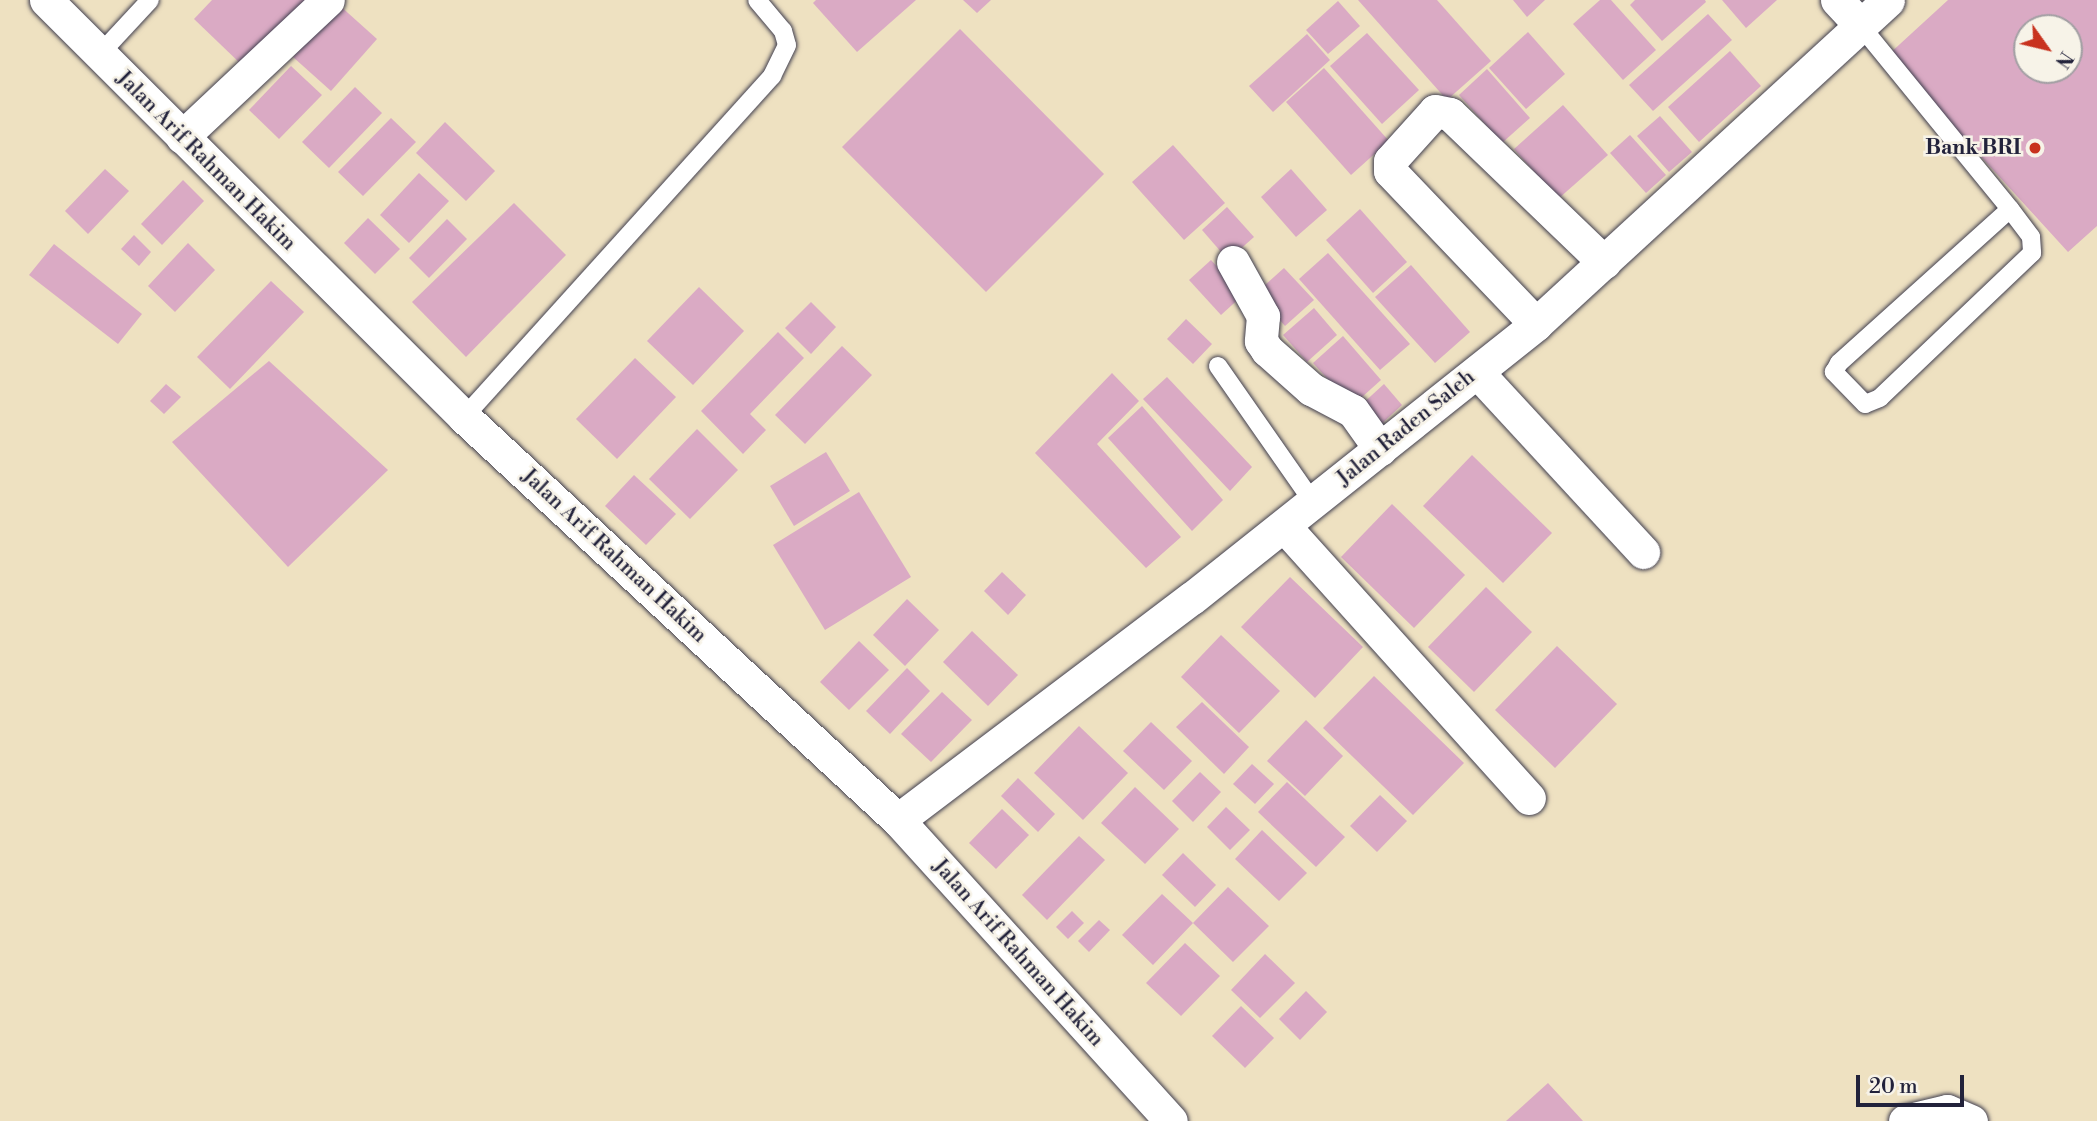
<!DOCTYPE html>
<html>
<head>
<meta charset="utf-8">
<style>
	body { margin:0 }
	#map { position:relative; width:2097px; height:1121px; overflow:hidden; background:#eee1c1; font-family:"Libre Bodoni",serif }
	div>[style] { position:absolute }
	.building>* { inset:0; background:#daaac4 }
	.roads { filter:drop-shadow(0 0 2px #413f4f) drop-shadow(0 0 2px #413f4f) }
	.lane>* { height:18px; margin:-9px; padding:0 9px; transform-origin:9px; border-radius:9px; background:#fff }
	.street>* { height:33px; margin:-16.5px; padding:0 16.5px; transform-origin:16.5px; border-radius:16.5px; background:#fff }
	.dots>* { width:19px; height:19px; translate:-50% -50%; box-sizing:border-box; border:4px solid #f7f3e8; border-radius:50% }
	span { translate:-50% -50%; white-space:nowrap; text-align:center; line-height:1.15; -webkit-text-stroke:5px #f7f3e8; paint-order:stroke }
	.poi-label { font-size:21px; color:#22223b; font-weight:700 }
	.right { translate:-100% -50%; text-align:right }
	.street-label { font-size:21px; color:#22223b }
	.north { position:absolute; left:2013px; top:14px; width:70px; height:70px; box-sizing:border-box; background:#f7f3e8; border:2px solid #a29fa3; border-radius:50%; rotate:124deg; font-size:19px; font-weight:700; line-height:28px; text-align:center; color:#22223b }
	.north::after { content:''; display:block; margin:auto; width:24px; height:32px; background:#c8321e; clip-path:polygon(50% 0,100% 100%,50% 72%,0 100%) }
	.scale { position:absolute; left:1856px; top:1075px; width:108px; height:32px; box-sizing:border-box; border:4px solid #22223b; border-top:0; padding-left:9px; font-size:21px; line-height:24px; white-space:nowrap; color:#22223b; -webkit-text-stroke:5px #f7f3e8; paint-order:stroke }
</style>
</head>
<body>
<div id="map">
	<div class="building">
		<div style="clip-path:polygon(212px 0,309px 0,244px 67px,194px 19px)"></div>
		<div style="clip-path:polygon(816px 0,916px 0,857px 52px,813px 3px)"></div>
		<div style="clip-path:polygon(963px 0,991px 0,977px 13px)"></div>
		<div style="clip-path:polygon(1358px 0,1437px 0,1491px 61px,1447px 100px)"></div>
		<div style="clip-path:polygon(1513px 0,1545px 0,1527px 17px)"></div>
		<div style="clip-path:polygon(1600px 0,1611px 0,1656px 50px,1623px 80px,1573px 24px)"></div>
		<div style="clip-path:polygon(1635px 0,1705px 0,1706px 2px,1662px 41px,1630px 5px)"></div>
		<div style="clip-path:polygon(1722px 0,1777px 0,1746px 28px)"></div>
		<div style="clip-path:polygon(evenodd,1948px 0,2097px 0,2097px 226px,2068px 252px,1888px 55px,1948px 0,2027px 28px,2069px 28px,2069px 70px,2027px 70px,2027px 28px)"></div>
		<div style="clip-path:polygon(1338px 1px,1360px 26px,1328px 54px,1306px 30px)"></div>
		<div style="clip-path:polygon(338px 4px,377px 39px,331px 91px,293px 57px)"></div>
		<div style="clip-path:polygon(1708px 14px,1732px 40px,1653px 111px,1629px 85px)"></div>
		<div style="clip-path:polygon(960px 29px,1104px 174px,986px 292px,842px 147px)"></div>
		<div style="clip-path:polygon(1528px 32px,1565px 74px,1526px 109px,1489px 68px)"></div>
		<div style="clip-path:polygon(1367px 33px,1419px 90px,1382px 124px,1330px 66px)"></div>
		<div style="clip-path:polygon(1307px 34px,1330px 60px,1273px 112px,1249px 86px)"></div>
		<div style="clip-path:polygon(1730px 51px,1761px 86px,1699px 142px,1668px 107px)"></div>
		<div style="clip-path:polygon(291px 66px,322px 95px,279px 139px,249px 110px)"></div>
		<div style="clip-path:polygon(1324px 68px,1389px 141px,1351px 175px,1286px 102px)"></div>
		<div style="clip-path:polygon(1487px 69px,1530px 118px,1502px 143px,1459px 95px)"></div>
		<div style="clip-path:polygon(355px 87px,382px 113px,329px 168px,302px 142px)"></div>
		<div style="clip-path:polygon(1563px 105px,1608px 155px,1558px 199px,1514px 149px)"></div>
		<div style="clip-path:polygon(1660px 116px,1692px 152px,1669px 172px,1637px 136px)"></div>
		<div style="clip-path:polygon(391px 118px,416px 142px,363px 196px,338px 172px)"></div>
		<div style="clip-path:polygon(445px 122px,495px 171px,466px 201px,416px 153px)"></div>
		<div style="clip-path:polygon(1630px 135px,1666px 175px,1646px 193px,1610px 153px)"></div>
		<div style="clip-path:polygon(1173px 145px,1225px 203px,1184px 240px,1132px 182px)"></div>
		<div style="clip-path:polygon(105px 169px,129px 191px,88px 234px,65px 211px)"></div>
		<div style="clip-path:polygon(1291px 169px,1327px 210px,1296px 237px,1261px 197px)"></div>
		<div style="clip-path:polygon(419px 173px,449px 201px,409px 243px,380px 215px)"></div>
		<div style="clip-path:polygon(183px 180px,204px 201px,162px 245px,141px 224px)"></div>
		<div style="clip-path:polygon(514px 203px,566px 255px,466px 357px,412px 302px)"></div>
		<div style="clip-path:polygon(1227px 207px,1254px 237px,1228px 260px,1202px 230px)"></div>
		<div style="clip-path:polygon(1360px 209px,1407px 262px,1373px 293px,1326px 240px)"></div>
		<div style="clip-path:polygon(368px 218px,400px 249px,375px 274px,344px 243px)"></div>
		<div style="clip-path:polygon(447px 219px,467px 239px,429px 278px,409px 258px)"></div>
		<div style="clip-path:polygon(134px 235px,151px 252px,139px 266px,121px 249px)"></div>
		<div style="clip-path:polygon(188px 243px,215px 270px,175px 312px,148px 286px)"></div>
		<div style="clip-path:polygon(54px 244px,142px 314px,118px 344px,29px 275px)"></div>
		<div style="clip-path:polygon(1328px 253px,1410px 344px,1380px 370px,1299px 279px)"></div>
		<div style="clip-path:polygon(1211px 260px,1243px 295px,1221px 315px,1189px 280px)"></div>
		<div style="clip-path:polygon(1411px 265px,1470px 332px,1435px 363px,1375px 297px)"></div>
		<div style="clip-path:polygon(1284px 268px,1314px 300px,1285px 326px,1256px 293px)"></div>
		<div style="clip-path:polygon(271px 281px,304px 312px,230px 389px,197px 357px)"></div>
		<div style="clip-path:polygon(699px 287px,744px 331px,693px 385px,647px 341px)"></div>
		<div style="clip-path:polygon(811px 302px,836px 327px,811px 354px,785px 328px)"></div>
		<div style="clip-path:polygon(1314px 308px,1337px 335px,1307px 362px,1283px 335px)"></div>
		<div style="clip-path:polygon(1186px 319px,1212px 344px,1193px 364px,1167px 339px)"></div>
		<div style="clip-path:polygon(778px 332px,804px 358px,750px 414px,766px 430px,743px 454px,701px 411px)"></div>
		<div style="clip-path:polygon(1343px 336px,1381px 380px,1352px 406px,1313px 363px)"></div>
		<div style="clip-path:polygon(842px 346px,872px 375px,805px 444px,775px 415px)"></div>
		<div style="clip-path:polygon(635px 358px,676px 397px,617px 459px,576px 419px)"></div>
		<div style="clip-path:polygon(269px 361px,388px 470px,288px 567px,172px 442px)"></div>
		<div style="clip-path:polygon(1112px 373px,1139px 401px,1097px 444px,1181px 537px,1146px 568px,1035px 453px)"></div>
		<div style="clip-path:polygon(1167px 377px,1252px 467px,1230px 491px,1143px 399px)"></div>
		<div style="clip-path:polygon(166px 384px,181px 397px,164px 414px,150px 401px)"></div>
		<div style="clip-path:polygon(1384px 384px,1402px 405px,1378px 427px,1360px 406px)"></div>
		<div style="clip-path:polygon(1142px 406px,1223px 500px,1192px 531px,1108px 438px)"></div>
		<div style="clip-path:polygon(697px 429px,738px 470px,690px 519px,649px 479px)"></div>
		<div style="clip-path:polygon(826px 452px,850px 491px,794px 526px,770px 486px)"></div>
		<div style="clip-path:polygon(1472px 455px,1552px 533px,1503px 583px,1423px 506px)"></div>
		<div style="clip-path:polygon(634px 475px,676px 514px,646px 545px,605px 506px)"></div>
		<div style="clip-path:polygon(859px 492px,911px 577px,825px 630px,773px 545px)"></div>
		<div style="clip-path:polygon(1392px 504px,1465px 575px,1414px 628px,1341px 557px)"></div>
		<div style="clip-path:polygon(1002px 572px,1026px 595px,1008px 615px,984px 591px)"></div>
		<div style="clip-path:polygon(1290px 577px,1363px 647px,1315px 698px,1241px 627px)"></div>
		<div style="clip-path:polygon(1486px 587px,1532px 632px,1474px 692px,1428px 647px)"></div>
		<div style="clip-path:polygon(907px 599px,939px 630px,905px 666px,873px 635px)"></div>
		<div style="clip-path:polygon(972px 631px,1018px 675px,988px 706px,943px 662px)"></div>
		<div style="clip-path:polygon(1221px 635px,1280px 691px,1239px 733px,1181px 677px)"></div>
		<div style="clip-path:polygon(859px 641px,889px 670px,849px 710px,820px 682px)"></div>
		<div style="clip-path:polygon(1557px 646px,1617px 704px,1555px 768px,1495px 710px)"></div>
		<div style="clip-path:polygon(907px 668px,930px 691px,890px 734px,866px 711px)"></div>
		<div style="clip-path:polygon(1374px 676px,1464px 763px,1413px 815px,1323px 728px)"></div>
		<div style="clip-path:polygon(942px 692px,972px 720px,931px 762px,901px 734px)"></div>
		<div style="clip-path:polygon(1202px 702px,1249px 747px,1224px 774px,1176px 727px)"></div>
		<div style="clip-path:polygon(1306px 720px,1343px 756px,1305px 796px,1267px 761px)"></div>
		<div style="clip-path:polygon(1151px 722px,1192px 761px,1164px 790px,1123px 751px)"></div>
		<div style="clip-path:polygon(1079px 726px,1128px 773px,1083px 820px,1034px 773px)"></div>
		<div style="clip-path:polygon(1252px 764px,1274px 784px,1255px 804px,1233px 784px)"></div>
		<div style="clip-path:polygon(1200px 772px,1221px 792px,1193px 822px,1172px 801px)"></div>
		<div style="clip-path:polygon(1018px 778px,1055px 814px,1038px 832px,1001px 796px)"></div>
		<div style="clip-path:polygon(1287px 782px,1345px 837px,1316px 867px,1258px 812px)"></div>
		<div style="clip-path:polygon(1135px 787px,1179px 829px,1145px 864px,1101px 823px)"></div>
		<div style="clip-path:polygon(1380px 795px,1407px 821px,1377px 852px,1350px 826px)"></div>
		<div style="clip-path:polygon(1226px 807px,1250px 830px,1230px 850px,1207px 827px)"></div>
		<div style="clip-path:polygon(1002px 809px,1029px 835px,996px 869px,969px 843px)"></div>
		<div style="clip-path:polygon(1262px 830px,1307px 873px,1279px 901px,1235px 859px)"></div>
		<div style="clip-path:polygon(1079px 836px,1105px 860px,1047px 920px,1022px 895px)"></div>
		<div style="clip-path:polygon(1183px 853px,1216px 885px,1195px 907px,1162px 875px)"></div>
		<div style="clip-path:polygon(1228px 887px,1269px 926px,1233px 962px,1193px 923px,1153px 965px,1122px 935px,1162px 894px,1193px 923px)"></div>
		<div style="clip-path:polygon(1072px 911px,1084px 923px,1068px 939px,1056px 927px)"></div>
		<div style="clip-path:polygon(1099px 920px,1110px 930px,1089px 952px,1078px 941px)"></div>
		<div style="clip-path:polygon(1185px 943px,1220px 976px,1181px 1016px,1146px 983px)"></div>
		<div style="clip-path:polygon(1265px 954px,1295px 983px,1260px 1018px,1231px 990px)"></div>
		<div style="clip-path:polygon(1306px 991px,1327px 1012px,1300px 1040px,1279px 1019px)"></div>
		<div style="clip-path:polygon(1241px 1006px,1274px 1038px,1245px 1068px,1212px 1036px)"></div>
		<div style="clip-path:polygon(1548px 1083px,1583px 1121px,1506px 1121px)"></div>
	</div>
	<div class="roads">
		<div class="lane">
			<div style="left:1860px;top:25px;width:237px;rotate:50.8deg"></div>
			<div style="left:2010px;top:209px;width:35px;rotate:53deg"></div>
			<div style="left:2031px;top:237px;width:16px;rotate:86deg"></div>
			<div style="left:2032px;top:253px;width:210px;rotate:136.4deg"></div>
			<div style="left:1880px;top:398px;width:16px;rotate:158deg"></div>
			<div style="left:1865px;top:404px;width:45px;rotate:-134.1deg"></div>
			<div style="left:1834px;top:372px;width:10px;rotate:-61deg"></div>
			<div style="left:1839px;top:363px;width:230px;rotate:-42deg"></div>
			<div style="left:98px;top:56px;width:76px;rotate:-47.1deg"></div>
			<div style="left:1218px;top:366px;width:166px;rotate:55.1deg"></div>
			<div style="left:464px;top:417px;width:460px;rotate:-47.9deg"></div>
			<div style="left:772px;top:76px;width:34px;rotate:-64deg"></div>
			<div style="left:787px;top:45px;width:15px;rotate:-106deg"></div>
			<div style="left:783px;top:31px;width:40px;rotate:-130deg"></div>
		</div>
		<div class="street">
			<div style="left:46px;top:0;width:590px;rotate:44.93deg"></div>
			<div style="left:464px;top:417px;width:592px;rotate:42.88deg"></div>
			<div style="left:898px;top:820px;width:406px;rotate:47.8deg"></div>
			<div style="left:1837px;top:0;width:34px;rotate:47deg"></div>
			<div style="left:182px;top:137px;width:200px;rotate:-43.2deg"></div>
			<div style="left:1233px;top:262px;width:62px;rotate:60.9deg"></div>
			<div style="left:1263px;top:316px;width:25px;rotate:95deg"></div>
			<div style="left:1261px;top:341px;width:11px;rotate:56deg"></div>
			<div style="left:1267px;top:350px;width:59px;rotate:41.6deg"></div>
			<div style="left:1311px;top:389px;width:47px;rotate:27.6deg"></div>
			<div style="left:1353px;top:411px;width:47px;rotate:54.6deg"></div>
			<div style="left:1536px;top:324px;width:211px;rotate:-133.7deg"></div>
			<div style="left:1390px;top:171px;width:10px;rotate:-90deg"></div>
			<div style="left:1390px;top:161px;width:67px;rotate:-48deg"></div>
			<div style="left:1435px;top:111px;width:15px;rotate:11deg"></div>
			<div style="left:1450px;top:114px;width:214px;rotate:43.9deg"></div>
			<div style="left:1477px;top:372px;width:245px;rotate:47.3deg"></div>
			<div style="left:1284px;top:526px;width:366px;rotate:48deg"></div>
			<div style="left:898px;top:820px;width:368px;rotate:-37.1deg"></div>
			<div style="left:1192px;top:598px;width:440px;rotate:-38.5deg"></div>
			<div style="left:1536px;top:324px;width:478px;rotate:-42.6deg"></div>
			<div style="left:1905px;top:1121px;width:43px;rotate:-13.4deg"></div>
			<div style="left:1947px;top:1111px;width:26px;rotate:23deg"></div>
		</div>
	</div>
	<div class="dots">
		<div style="left:2035px;top:148px;background:#c8321e"></div>
	</div>
	<div class="poi-label">
		<span class="right" style="left:2021px;top:148px">Bank BRI</span>
	</div>
	<div class="street-label">
		<span style="left:206px;top:161px;rotate:45deg">Jalan Arif Rahman Hakim</span>
		<span style="left:1406px;top:428px;rotate:-39deg">Jalan Raden Saleh</span>
		<span style="left:614px;top:556px;rotate:43deg">Jalan Arif Rahman Hakim</span>
		<span style="left:1018px;top:953px;rotate:48deg">Jalan Arif Rahman Hakim</span>
	</div>
	<div class="north">N</div>
	<div class="scale">20 m</div>
</div>
</body>
</html>
